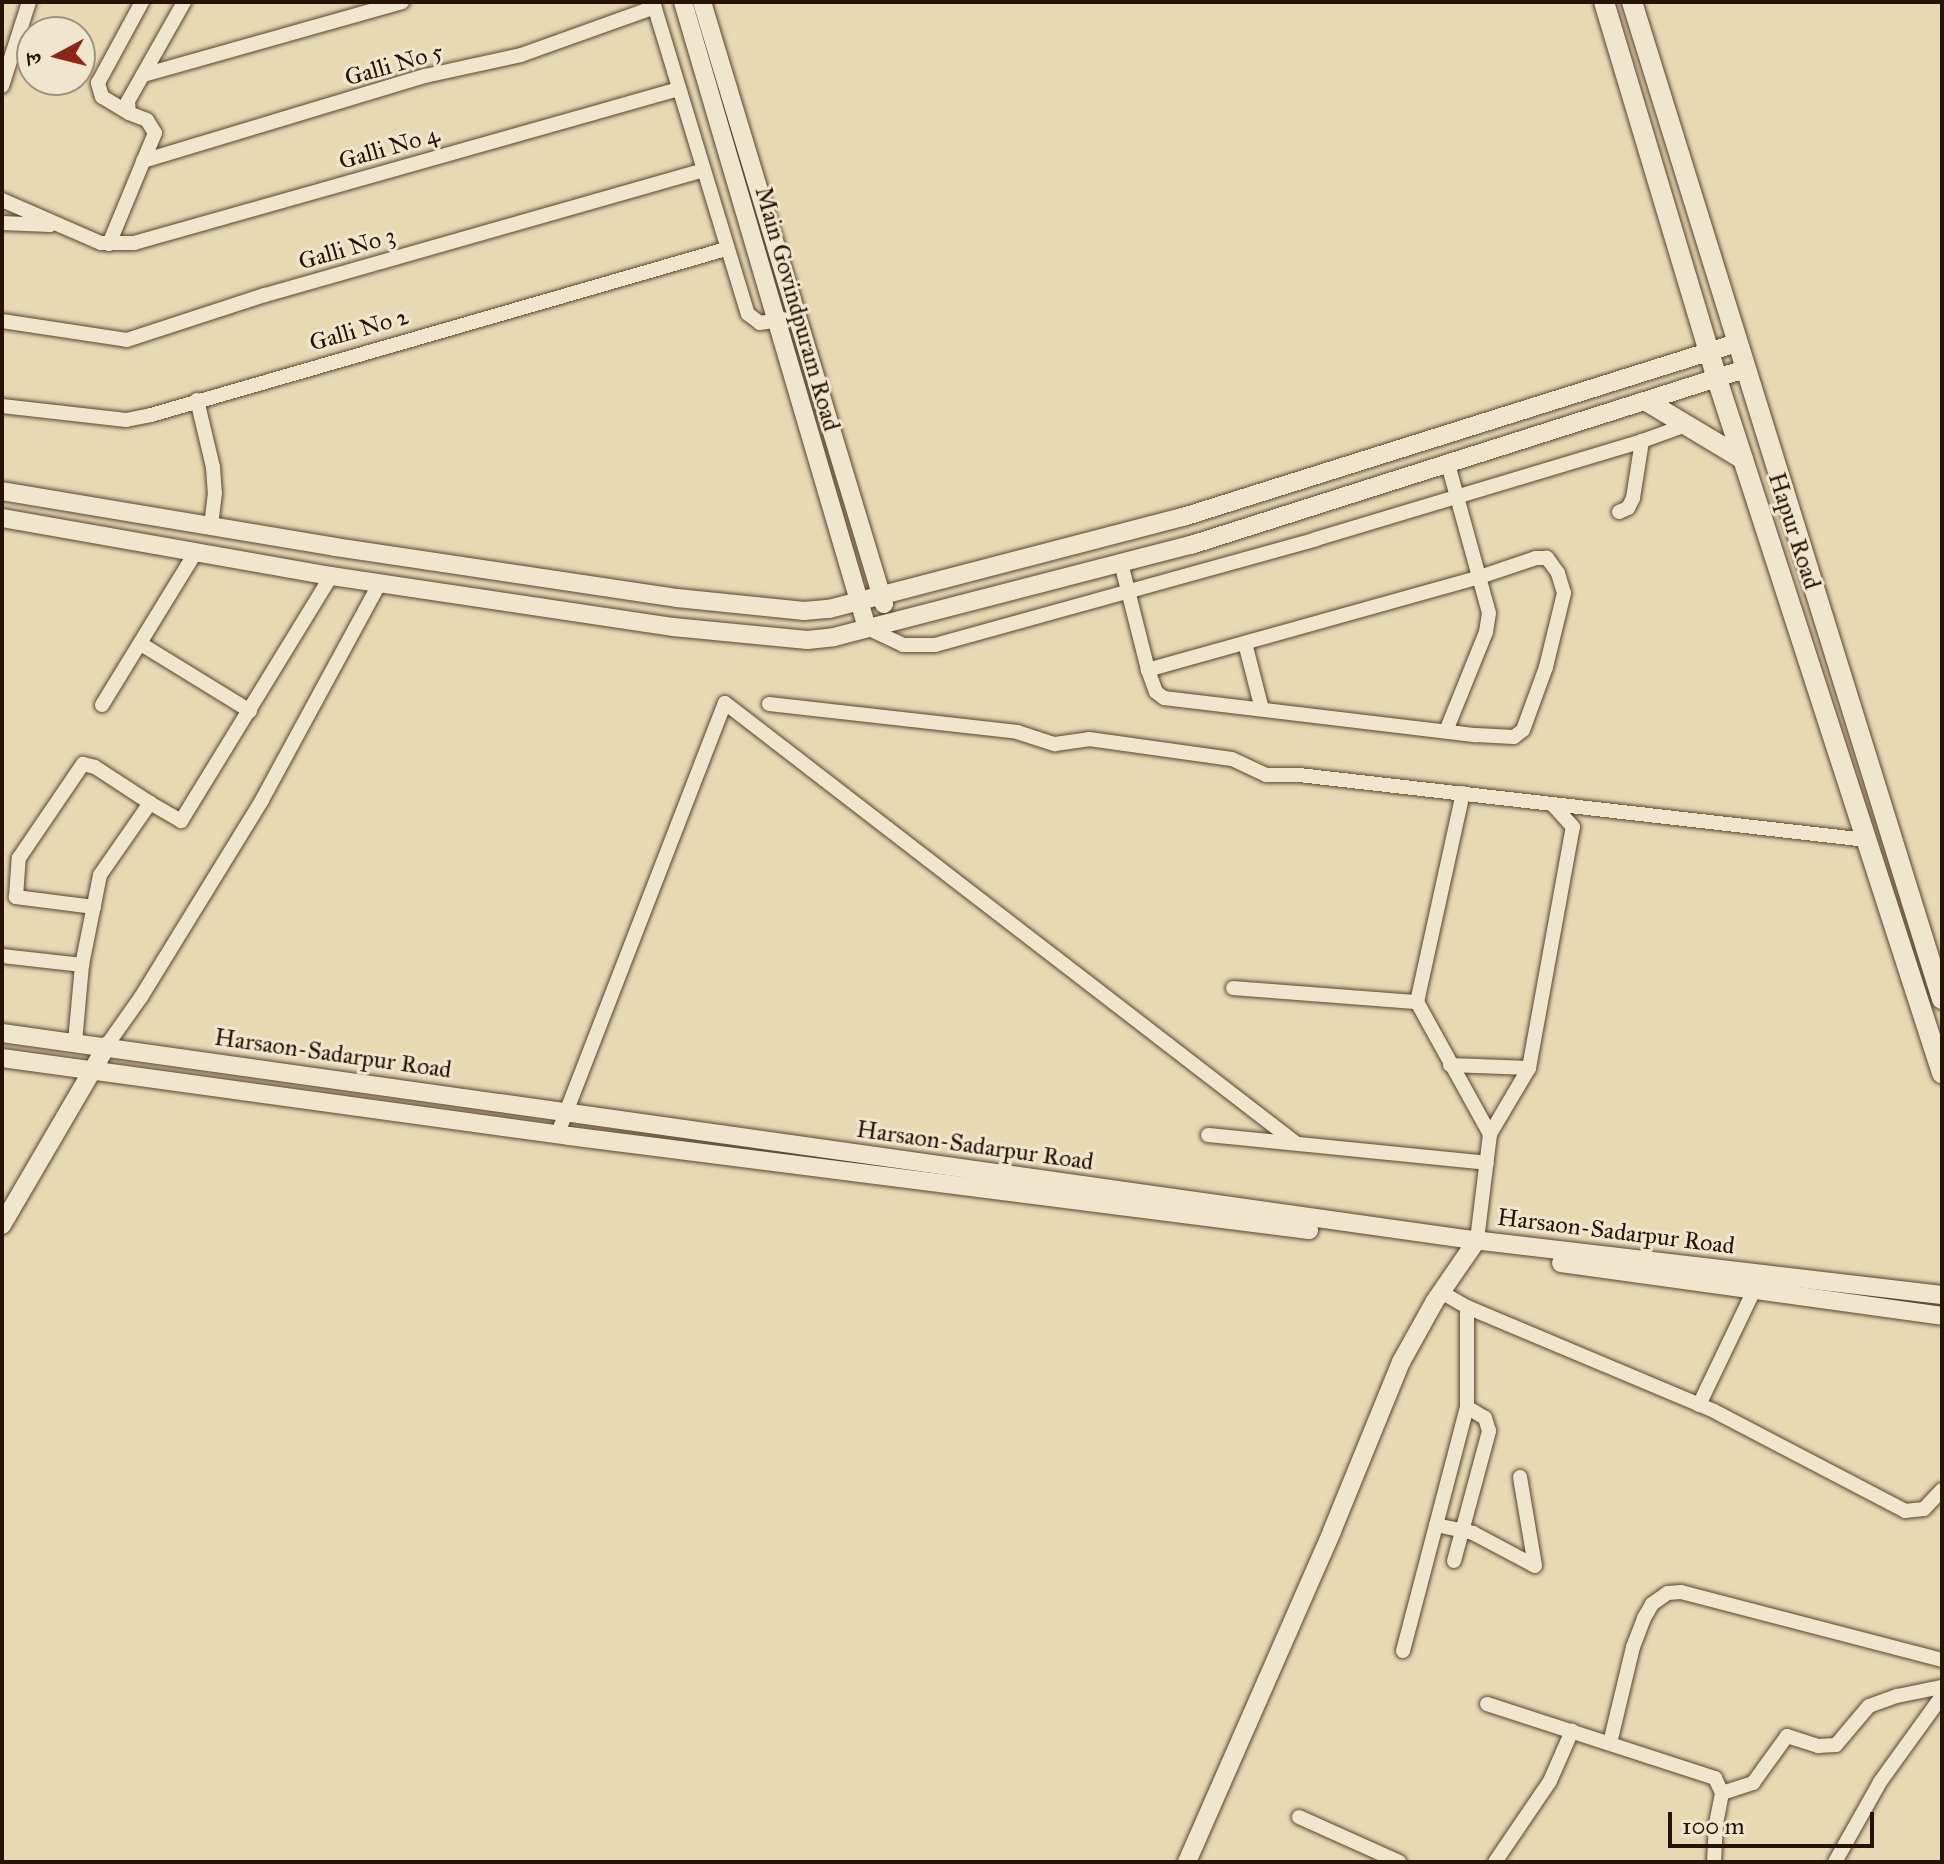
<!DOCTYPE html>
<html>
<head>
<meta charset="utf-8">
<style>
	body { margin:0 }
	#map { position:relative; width:1944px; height:1864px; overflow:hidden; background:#e8d9b3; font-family:"IM FELL Great Primer","Noto Serif Devanagari",serif }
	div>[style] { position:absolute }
	.roads { filter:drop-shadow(0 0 2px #584431) drop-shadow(0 0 2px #584431) }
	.minor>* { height:14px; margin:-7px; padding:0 7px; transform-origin:7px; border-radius:7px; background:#f0e6ce }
	.tertiary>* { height:18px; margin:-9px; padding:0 9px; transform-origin:9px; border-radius:9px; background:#f0e6ce }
	.secondary>* { height:20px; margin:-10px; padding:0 10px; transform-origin:10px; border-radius:10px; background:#f0e6ce }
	span { translate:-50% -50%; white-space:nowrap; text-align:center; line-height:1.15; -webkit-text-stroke:6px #f0e6ce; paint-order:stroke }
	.street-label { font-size:24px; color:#281206 }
	.frame { position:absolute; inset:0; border:4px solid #281206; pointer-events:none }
	.north { position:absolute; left:16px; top:16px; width:80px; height:80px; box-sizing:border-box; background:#f0e6ce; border:2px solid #a0917e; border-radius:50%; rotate:263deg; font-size:22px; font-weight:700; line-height:32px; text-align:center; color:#281206 }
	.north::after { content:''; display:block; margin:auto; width:28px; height:36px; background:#8f2418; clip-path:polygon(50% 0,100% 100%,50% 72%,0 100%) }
	.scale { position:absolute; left:1668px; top:1812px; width:206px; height:36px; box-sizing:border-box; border:4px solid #281206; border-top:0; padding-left:10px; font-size:24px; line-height:28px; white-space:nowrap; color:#281206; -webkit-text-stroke:6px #f0e6ce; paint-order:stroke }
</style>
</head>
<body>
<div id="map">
	<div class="roads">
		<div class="minor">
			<div style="left:653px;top:2px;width:326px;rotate:73.1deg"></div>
			<div style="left:748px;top:314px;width:15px;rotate:37deg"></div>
			<div style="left:760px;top:323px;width:24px;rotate:-9deg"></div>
			<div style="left:143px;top:75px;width:269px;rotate:-15.7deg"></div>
			<div style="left:2px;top:86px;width:88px;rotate:-72.2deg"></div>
			<div style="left:129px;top:113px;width:31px;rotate:-149deg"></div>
			<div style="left:102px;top:97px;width:15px;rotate:-106deg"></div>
			<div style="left:98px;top:83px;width:92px;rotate:-61.5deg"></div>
			<div style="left:143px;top:161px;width:295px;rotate:-16.8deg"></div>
			<div style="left:425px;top:76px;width:98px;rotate:-12.3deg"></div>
			<div style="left:521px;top:55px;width:142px;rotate:-19.7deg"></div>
			<div style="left:2px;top:200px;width:108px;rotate:23.5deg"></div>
			<div style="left:101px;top:243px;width:33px"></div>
			<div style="left:134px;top:243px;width:566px;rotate:-15.78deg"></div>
			<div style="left:2px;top:223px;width:48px;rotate:2.4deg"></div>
			<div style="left:109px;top:244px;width:120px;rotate:-67.5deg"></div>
			<div style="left:155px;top:133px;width:15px;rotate:-122deg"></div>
			<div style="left:147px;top:120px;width:19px;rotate:-159deg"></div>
			<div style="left:129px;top:113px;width:12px;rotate:-95deg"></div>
			<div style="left:128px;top:101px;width:114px;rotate:-60.5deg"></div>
			<div style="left:2px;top:321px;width:126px;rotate:8.6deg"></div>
			<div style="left:127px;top:340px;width:145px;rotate:-18.1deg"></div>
			<div style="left:265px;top:295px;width:455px;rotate:-15.9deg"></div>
			<div style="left:197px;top:400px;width:69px;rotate:76.6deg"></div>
			<div style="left:213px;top:467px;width:26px;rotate:86deg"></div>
			<div style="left:215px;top:493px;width:33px;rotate:97deg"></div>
			<div style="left:2px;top:406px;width:125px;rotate:6.4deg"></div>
			<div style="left:126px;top:420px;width:25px;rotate:-11deg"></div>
			<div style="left:151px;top:415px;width:598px;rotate:-16.1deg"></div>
			<div style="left:1619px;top:512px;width:10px;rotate:-24deg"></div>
			<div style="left:1628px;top:508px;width:11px;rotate:-63deg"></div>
			<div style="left:1633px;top:498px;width:58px;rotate:-81deg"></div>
			<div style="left:1642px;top:441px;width:50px;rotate:-19.9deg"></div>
			<div style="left:1121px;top:563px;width:110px;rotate:75.8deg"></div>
			<div style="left:1148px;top:670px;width:23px;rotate:70deg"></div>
			<div style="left:1156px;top:692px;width:10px;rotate:37deg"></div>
			<div style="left:1164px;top:698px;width:314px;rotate:6.8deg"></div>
			<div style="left:1476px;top:735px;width:38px;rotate:3deg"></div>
			<div style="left:1514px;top:737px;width:11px;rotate:-38deg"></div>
			<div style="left:1523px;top:730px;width:67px;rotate:-69.9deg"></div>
			<div style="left:1546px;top:667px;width:76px;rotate:-76.3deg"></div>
			<div style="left:1564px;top:593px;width:21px;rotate:-107deg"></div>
			<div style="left:1558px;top:573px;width:19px;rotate:-126deg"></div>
			<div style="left:1547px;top:558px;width:11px;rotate:180deg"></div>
			<div style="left:1536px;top:558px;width:59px;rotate:161.3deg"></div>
			<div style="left:1480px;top:577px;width:345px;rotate:164.4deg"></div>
			<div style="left:867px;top:628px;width:40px;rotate:25deg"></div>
			<div style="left:903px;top:645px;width:32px"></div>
			<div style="left:935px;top:645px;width:395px;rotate:-15.5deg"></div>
			<div style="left:1316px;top:539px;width:340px;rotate:-16.7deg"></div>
			<div style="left:1245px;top:643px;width:68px;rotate:75.6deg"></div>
			<div style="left:141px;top:644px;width:128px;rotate:31.6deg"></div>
			<div style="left:769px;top:704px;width:250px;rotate:6.4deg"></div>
			<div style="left:1017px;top:732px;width:40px;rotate:18deg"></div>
			<div style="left:1055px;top:744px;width:34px;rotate:-8deg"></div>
			<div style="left:1089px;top:739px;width:144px;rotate:8deg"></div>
			<div style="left:1232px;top:759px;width:38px;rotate:25deg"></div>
			<div style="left:1266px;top:775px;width:33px"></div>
			<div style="left:1299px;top:775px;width:572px;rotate:6.53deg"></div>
			<div style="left:102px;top:705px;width:178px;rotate:-58.5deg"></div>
			<div style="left:1446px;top:731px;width:107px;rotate:-68deg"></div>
			<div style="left:1486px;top:632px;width:19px;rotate:-81deg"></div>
			<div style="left:1489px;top:613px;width:155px;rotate:-105.4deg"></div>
			<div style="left:94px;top:907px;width:79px;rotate:-172.7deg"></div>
			<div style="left:16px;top:897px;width:39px;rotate:-86deg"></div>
			<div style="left:19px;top:858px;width:114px;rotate:-55.8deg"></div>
			<div style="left:83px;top:764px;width:12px;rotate:14deg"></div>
			<div style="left:95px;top:767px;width:66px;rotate:33.2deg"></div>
			<div style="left:2px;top:956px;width:81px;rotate:6.4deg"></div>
			<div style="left:1233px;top:988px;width:185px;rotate:4.4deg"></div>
			<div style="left:1417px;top:1002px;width:151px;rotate:61.1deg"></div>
			<div style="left:1417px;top:1002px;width:214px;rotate:-77.6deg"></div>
			<div style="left:75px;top:1042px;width:77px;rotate:-84.8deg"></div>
			<div style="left:82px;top:965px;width:92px;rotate:-78.7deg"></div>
			<div style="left:100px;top:875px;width:88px;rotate:-55.2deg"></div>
			<div style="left:150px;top:803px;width:36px;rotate:30deg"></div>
			<div style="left:181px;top:821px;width:287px;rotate:-58.5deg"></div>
			<div style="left:107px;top:1045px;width:59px;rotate:-54.7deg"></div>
			<div style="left:141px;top:997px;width:231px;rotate:-58.4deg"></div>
			<div style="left:262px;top:800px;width:247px;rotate:-61.5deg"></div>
			<div style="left:1450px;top:1065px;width:79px;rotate:2.2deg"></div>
			<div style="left:558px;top:1133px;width:461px;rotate:-68.8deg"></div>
			<div style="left:725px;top:703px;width:722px;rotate:37.63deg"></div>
			<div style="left:1208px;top:1135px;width:280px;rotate:5.7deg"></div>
			<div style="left:1477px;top:1240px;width:107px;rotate:-83deg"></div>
			<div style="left:1490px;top:1134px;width:77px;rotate:-59.4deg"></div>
			<div style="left:1529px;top:1068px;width:245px;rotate:-79.7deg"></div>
			<div style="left:1573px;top:827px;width:31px;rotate:-132deg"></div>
			<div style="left:1441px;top:1292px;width:30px;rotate:30deg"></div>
			<div style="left:1467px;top:1307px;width:268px;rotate:22.8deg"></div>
			<div style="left:1714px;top:1411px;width:216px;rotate:27.6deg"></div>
			<div style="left:1905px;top:1511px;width:19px;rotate:-6deg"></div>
			<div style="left:1924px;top:1509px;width:26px;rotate:-47deg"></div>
			<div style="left:1699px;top:1405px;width:127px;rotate:-64.4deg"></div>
			<div style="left:1520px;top:1477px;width:90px;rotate:80.4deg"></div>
			<div style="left:1436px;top:1525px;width:38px;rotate:12deg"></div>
			<div style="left:1473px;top:1533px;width:70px;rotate:28deg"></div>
			<div style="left:1454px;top:1561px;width:135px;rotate:-74.9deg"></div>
			<div style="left:1489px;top:1431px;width:14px;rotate:-107deg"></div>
			<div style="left:1485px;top:1418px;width:21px;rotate:-149deg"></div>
			<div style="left:1467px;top:1407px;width:100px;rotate:-90deg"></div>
			<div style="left:1403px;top:1651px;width:252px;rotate:-75.3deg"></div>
			<div style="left:1487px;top:1704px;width:240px;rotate:18deg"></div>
			<div style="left:1715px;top:1778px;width:17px;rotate:65deg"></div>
			<div style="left:1722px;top:1793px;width:32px;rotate:101deg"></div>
			<div style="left:1716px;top:1824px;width:38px;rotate:93deg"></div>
			<div style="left:1610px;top:1743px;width:99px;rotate:-76.5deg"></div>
			<div style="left:1633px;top:1647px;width:31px;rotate:-69deg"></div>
			<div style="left:1644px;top:1618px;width:16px;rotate:-60deg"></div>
			<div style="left:1652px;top:1604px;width:19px;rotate:-35deg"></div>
			<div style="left:1668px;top:1593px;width:13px;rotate:-4deg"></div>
			<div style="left:1681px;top:1592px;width:270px;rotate:14.6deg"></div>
			<div style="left:1722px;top:1793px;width:33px;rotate:-18deg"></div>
			<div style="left:1753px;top:1783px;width:58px;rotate:-54.1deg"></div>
			<div style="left:1787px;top:1736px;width:33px;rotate:18deg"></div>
			<div style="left:1818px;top:1746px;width:18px;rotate:-3deg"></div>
			<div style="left:1836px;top:1745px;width:51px;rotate:-49.8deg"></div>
			<div style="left:1869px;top:1706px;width:30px;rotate:-20deg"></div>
			<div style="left:1897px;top:1696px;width:46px;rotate:-11.3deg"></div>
			<div style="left:1299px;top:1817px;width:110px;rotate:24.2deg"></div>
			<div style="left:1495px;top:1862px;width:98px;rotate:-55.8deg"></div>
			<div style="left:1550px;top:1781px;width:55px;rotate:-66.3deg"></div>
			<div style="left:1835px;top:1862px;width:92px;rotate:-60.6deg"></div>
			<div style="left:1880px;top:1782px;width:106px;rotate:-54.2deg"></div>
		</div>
		<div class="tertiary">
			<div style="left:683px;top:2px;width:652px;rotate:73.62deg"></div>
			<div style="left:702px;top:2px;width:629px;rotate:73.18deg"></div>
			<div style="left:2px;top:491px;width:338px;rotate:9.5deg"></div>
			<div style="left:335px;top:547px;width:346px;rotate:8.5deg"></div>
			<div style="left:677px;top:598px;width:128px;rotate:5.8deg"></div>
			<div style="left:804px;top:611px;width:25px;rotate:-5deg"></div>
			<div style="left:829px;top:609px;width:366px;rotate:-14.6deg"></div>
			<div style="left:1183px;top:517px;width:581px;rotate:-17.44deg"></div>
			<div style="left:2px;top:518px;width:334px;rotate:10deg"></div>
			<div style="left:331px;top:576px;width:346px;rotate:8.5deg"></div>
			<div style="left:673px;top:627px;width:135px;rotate:5.5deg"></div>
			<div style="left:807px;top:640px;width:27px;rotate:-6deg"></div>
			<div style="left:834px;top:637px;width:369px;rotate:-14.5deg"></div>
			<div style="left:1191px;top:545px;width:581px;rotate:-17.62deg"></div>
			<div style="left:2px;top:1033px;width:1477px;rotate:8.01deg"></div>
			<div style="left:1465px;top:1239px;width:480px;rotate:6.7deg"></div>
			<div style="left:2px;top:1058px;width:572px;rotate:7.83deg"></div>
			<div style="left:569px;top:1136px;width:746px;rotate:7.24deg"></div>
			<div style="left:2px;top:1225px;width:208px;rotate:-59.7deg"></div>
			<div style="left:1561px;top:1263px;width:385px;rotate:7.9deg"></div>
			<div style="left:1187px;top:1862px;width:361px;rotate:-66.3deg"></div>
			<div style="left:1332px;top:1531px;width:183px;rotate:-67.8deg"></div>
			<div style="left:1401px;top:1362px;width:70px;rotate:-60.9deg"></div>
			<div style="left:1435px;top:1301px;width:74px;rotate:-55.5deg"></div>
		</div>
		<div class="secondary">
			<div style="left:1604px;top:2px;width:394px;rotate:73.3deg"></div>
			<div style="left:1717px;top:379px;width:730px;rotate:72.04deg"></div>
			<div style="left:1632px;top:2px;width:1044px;rotate:72.73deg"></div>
			<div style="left:1648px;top:402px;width:111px;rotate:31deg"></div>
		</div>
	</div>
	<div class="street-label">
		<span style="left:394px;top:65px;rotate:-16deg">Galli No 5</span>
		<span style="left:389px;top:148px;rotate:-16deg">Galli No 4</span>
		<span style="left:347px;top:249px;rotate:-16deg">Galli No 3</span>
		<span style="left:797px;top:309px;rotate:74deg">Main Govindpuram Road</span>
		<span style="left:359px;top:330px;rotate:-16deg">Galli No 2</span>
		<span style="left:1794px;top:531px;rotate:72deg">Hapur Road</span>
		<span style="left:333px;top:1054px;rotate:8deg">Harsaon-Sadarpur Road</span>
		<span style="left:975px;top:1146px;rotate:8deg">Harsaon-Sadarpur Road</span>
		<span style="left:1616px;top:1232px;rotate:7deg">Harsaon-Sadarpur Road</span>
	</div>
	<div class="frame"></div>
	<div class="north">उ</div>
	<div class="scale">100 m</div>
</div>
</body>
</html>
